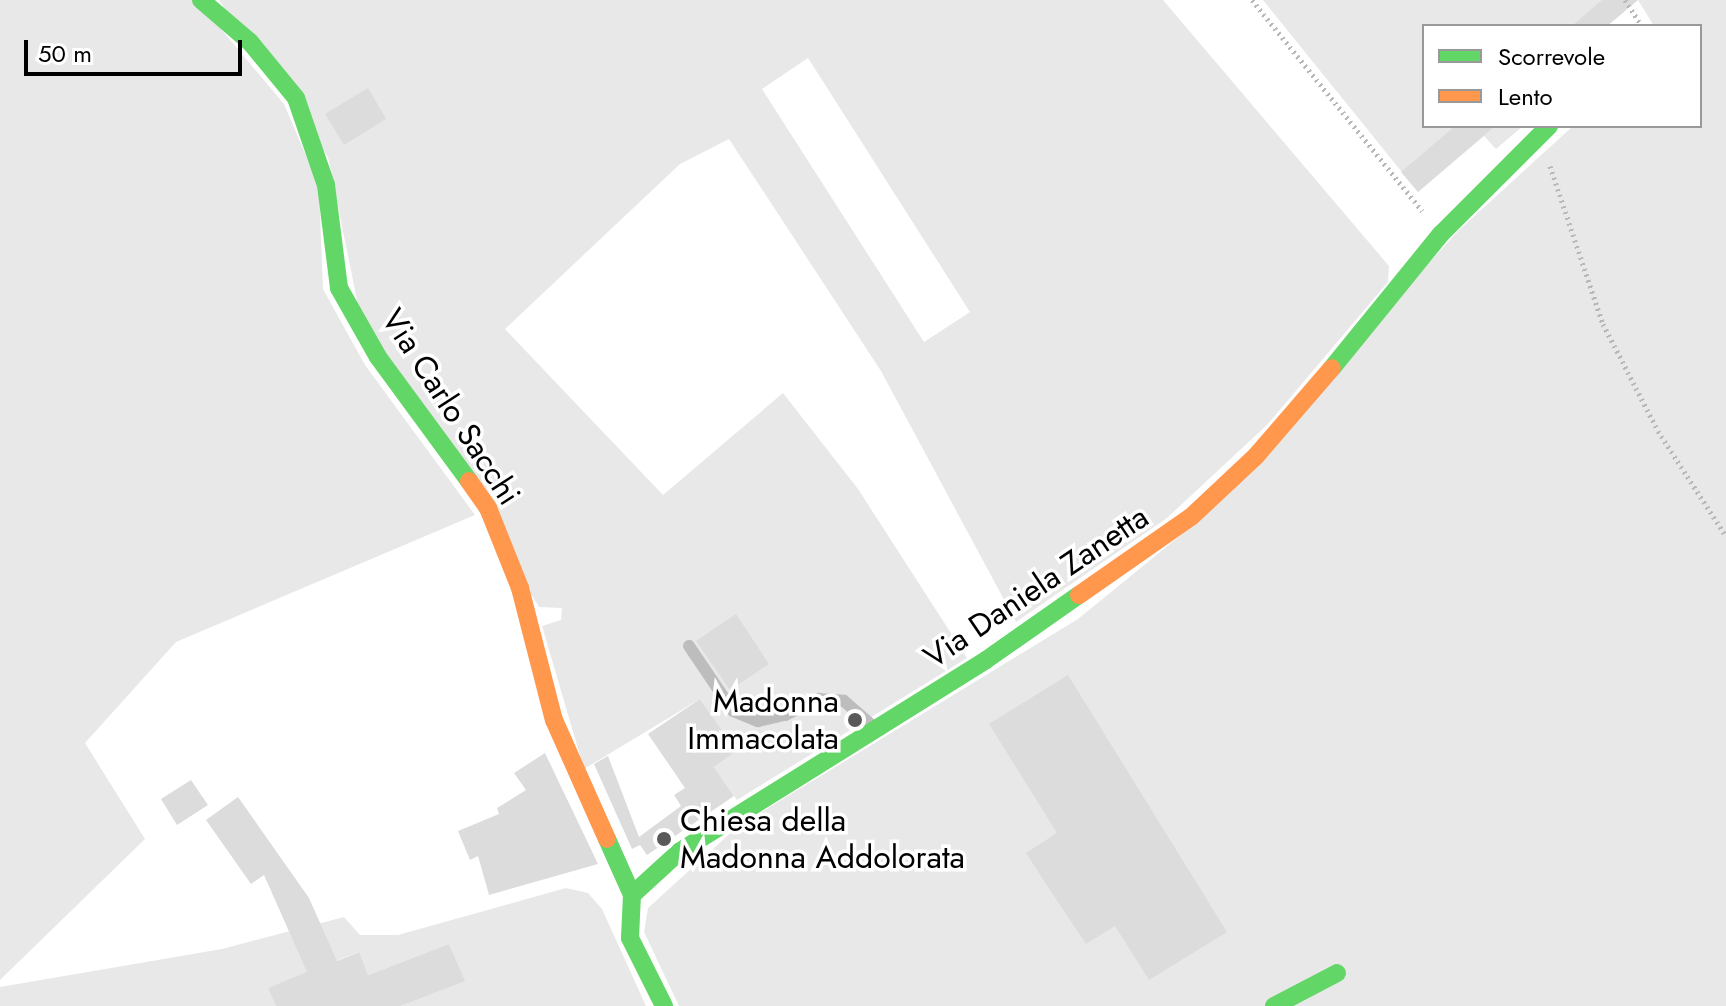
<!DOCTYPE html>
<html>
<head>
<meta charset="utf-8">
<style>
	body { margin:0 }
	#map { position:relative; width:1726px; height:1006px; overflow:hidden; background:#fff; font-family:Jost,sans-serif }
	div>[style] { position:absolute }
	.green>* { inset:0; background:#e8e8e8 }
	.building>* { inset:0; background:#dcdcdc }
	.path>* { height:5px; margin-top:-2.5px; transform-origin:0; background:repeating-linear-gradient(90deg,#b8b8b8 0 2px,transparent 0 6px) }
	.lane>* { height:12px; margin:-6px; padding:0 6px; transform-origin:6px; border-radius:6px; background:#bdbdbd }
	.fast>* { height:18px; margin:-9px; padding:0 9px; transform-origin:9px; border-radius:9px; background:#63d668 }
	.slow>* { height:18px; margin:-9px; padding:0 9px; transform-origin:9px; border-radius:9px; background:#ff974d }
	.dots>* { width:22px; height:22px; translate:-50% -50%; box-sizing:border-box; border:4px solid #fff; border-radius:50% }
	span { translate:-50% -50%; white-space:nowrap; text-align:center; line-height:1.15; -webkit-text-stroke:7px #fff; paint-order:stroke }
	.street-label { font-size:32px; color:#000 }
	.poi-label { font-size:32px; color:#000 }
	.right { translate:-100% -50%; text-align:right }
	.left { translate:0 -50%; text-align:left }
	.legend { position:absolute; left:1422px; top:24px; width:280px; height:104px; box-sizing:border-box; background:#fff; border:2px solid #999; margin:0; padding:10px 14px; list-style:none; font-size:24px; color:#000 }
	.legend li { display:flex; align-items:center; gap:16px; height:40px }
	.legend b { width:40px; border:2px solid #999 }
	.scale { position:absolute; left:24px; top:40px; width:218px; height:36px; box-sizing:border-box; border:4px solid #000; border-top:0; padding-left:10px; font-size:24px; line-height:28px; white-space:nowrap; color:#000; -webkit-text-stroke:6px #fff; paint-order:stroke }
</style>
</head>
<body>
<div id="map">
	<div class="green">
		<div style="clip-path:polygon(0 0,191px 0,211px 17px,284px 104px,319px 186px,323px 289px,365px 365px,475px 515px,176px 642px,85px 743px,145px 839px,0 980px)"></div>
		<div style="clip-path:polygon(evenodd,219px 0,1163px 0,1389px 266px,1388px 282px,1267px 425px,1167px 518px,1016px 622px,881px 371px,729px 139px,680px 164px,505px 329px,663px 495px,783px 393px,858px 489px,967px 658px,737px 800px,714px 767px,735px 751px,700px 699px,584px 769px,542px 626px,561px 620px,562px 608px,539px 607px,360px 315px,328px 157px,219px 0,808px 58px,970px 312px,924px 342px,762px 89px,808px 58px)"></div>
		<div style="clip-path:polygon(1263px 0,1614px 0,1624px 12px,1607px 26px,1424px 26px,1424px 126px,1523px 126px,1496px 149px,1484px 136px,1418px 192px)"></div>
		<div style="clip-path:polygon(1638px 0,1726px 0,1726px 1006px,679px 1006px,644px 932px,648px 908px,737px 827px,1078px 619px,1181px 535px,1459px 230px,1573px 126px,1700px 126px,1700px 26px,1654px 26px)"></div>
		<div style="clip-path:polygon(566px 888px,588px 893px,602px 909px,646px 1006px,401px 1006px,464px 981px,449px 944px,368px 975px,358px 952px,269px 988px,276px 1006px,0 1006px,0 987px,222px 949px,344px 917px,360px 935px,398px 935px)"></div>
	</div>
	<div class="building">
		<div style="clip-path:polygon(1602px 0,1638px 0,1607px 26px,1572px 26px)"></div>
		<div style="clip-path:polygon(368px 88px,386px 119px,344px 145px,325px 114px)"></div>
		<div style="clip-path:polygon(1455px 126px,1495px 126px,1418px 192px,1401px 172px)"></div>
		<div style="clip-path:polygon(736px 614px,769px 664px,730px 690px,696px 641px)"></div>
		<div style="clip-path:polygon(1068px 675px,1227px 932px,1149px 980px,1115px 926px,1086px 944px,1046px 884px,1026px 853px,1057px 833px,989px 724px)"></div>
		<div style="clip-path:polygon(700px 699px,736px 751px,714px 767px,734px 796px,647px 855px,640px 845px,632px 849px,594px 764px,608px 756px,639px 837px,681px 806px,674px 795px,685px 788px,648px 734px)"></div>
		<div style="clip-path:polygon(545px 753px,598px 864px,489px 895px,478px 856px,470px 860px,458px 831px,499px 814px,497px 808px,526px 790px,514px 773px)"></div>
		<div style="clip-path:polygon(191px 780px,208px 805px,177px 825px,161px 799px)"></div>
		<div style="clip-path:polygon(238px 797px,309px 898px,337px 961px,359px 952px,368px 975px,449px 944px,465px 981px,401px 1006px,276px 1006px,268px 988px,307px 972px,264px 875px,251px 884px,206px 820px)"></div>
	</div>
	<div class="path">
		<div style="left:1252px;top:0;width:271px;rotate:51.1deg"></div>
		<div style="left:1625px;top:0;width:31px;rotate:57deg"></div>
		<div style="left:1550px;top:166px;width:167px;rotate:71.5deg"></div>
		<div style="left:1603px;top:324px;width:120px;rotate:62.8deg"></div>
		<div style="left:1658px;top:431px;width:125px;rotate:57.1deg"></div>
	</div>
	<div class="lane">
		<div style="left:689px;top:646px;width:78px;rotate:55.9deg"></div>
		<div style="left:733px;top:711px;width:27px;rotate:22deg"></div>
		<div style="left:758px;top:721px;width:28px;rotate:-13deg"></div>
		<div style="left:785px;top:715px;width:37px;rotate:-26deg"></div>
		<div style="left:818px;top:699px;width:26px;rotate:4deg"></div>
		<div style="left:844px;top:701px;width:40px;rotate:41deg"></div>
	</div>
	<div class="fast">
		<div style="left:201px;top:0;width:65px;rotate:40.6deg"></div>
		<div style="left:250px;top:42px;width:72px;rotate:50.6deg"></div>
		<div style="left:296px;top:98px;width:92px;rotate:71deg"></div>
		<div style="left:326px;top:185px;width:104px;rotate:82.8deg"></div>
		<div style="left:339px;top:288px;width:79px;rotate:60.5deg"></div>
		<div style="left:378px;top:357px;width:154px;rotate:53.7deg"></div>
		<div style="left:1332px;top:368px;width:173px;rotate:-50.9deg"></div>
		<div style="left:1441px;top:234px;width:153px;rotate:-45deg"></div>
		<div style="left:607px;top:839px;width:61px;rotate:65.9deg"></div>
		<div style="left:632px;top:895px;width:43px;rotate:92.7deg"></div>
		<div style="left:630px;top:938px;width:76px;rotate:63.4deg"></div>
		<div style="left:632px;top:895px;width:64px;rotate:-42.5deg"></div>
		<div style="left:679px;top:852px;width:362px;rotate:-32deg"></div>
		<div style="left:986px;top:660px;width:113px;rotate:-35deg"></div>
		<div style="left:1274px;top:1006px;width:71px;rotate:-27.6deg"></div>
	</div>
	<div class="slow">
		<div style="left:469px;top:481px;width:33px;rotate:55deg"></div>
		<div style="left:488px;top:508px;width:86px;rotate:68.2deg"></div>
		<div style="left:520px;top:588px;width:136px;rotate:75.6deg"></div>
		<div style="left:554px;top:720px;width:130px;rotate:66deg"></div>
		<div style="left:1079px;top:595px;width:136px;rotate:-34.9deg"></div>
		<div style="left:1191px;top:517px;width:89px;rotate:-43.2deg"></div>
		<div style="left:1256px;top:456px;width:116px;rotate:-49.2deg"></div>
	</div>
	<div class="dots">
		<div style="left:855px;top:720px;background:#595959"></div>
		<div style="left:664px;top:839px;background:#595959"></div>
	</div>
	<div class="street-label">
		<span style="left:451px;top:407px;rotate:57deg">Via Carlo Sacchi</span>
		<span style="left:1036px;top:587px;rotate:-34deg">Via Daniela Zanetta</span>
	</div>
	<div class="poi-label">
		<span class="right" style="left:839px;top:720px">Madonna<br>Immacolata</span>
		<span class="left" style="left:680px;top:839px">Chiesa della<br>Madonna Addolorata</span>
	</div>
	<ul class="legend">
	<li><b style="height:10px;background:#63d668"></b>Scorrevole</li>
	<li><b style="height:10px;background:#ff974d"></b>Lento</li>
	</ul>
	<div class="scale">50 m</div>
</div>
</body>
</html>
